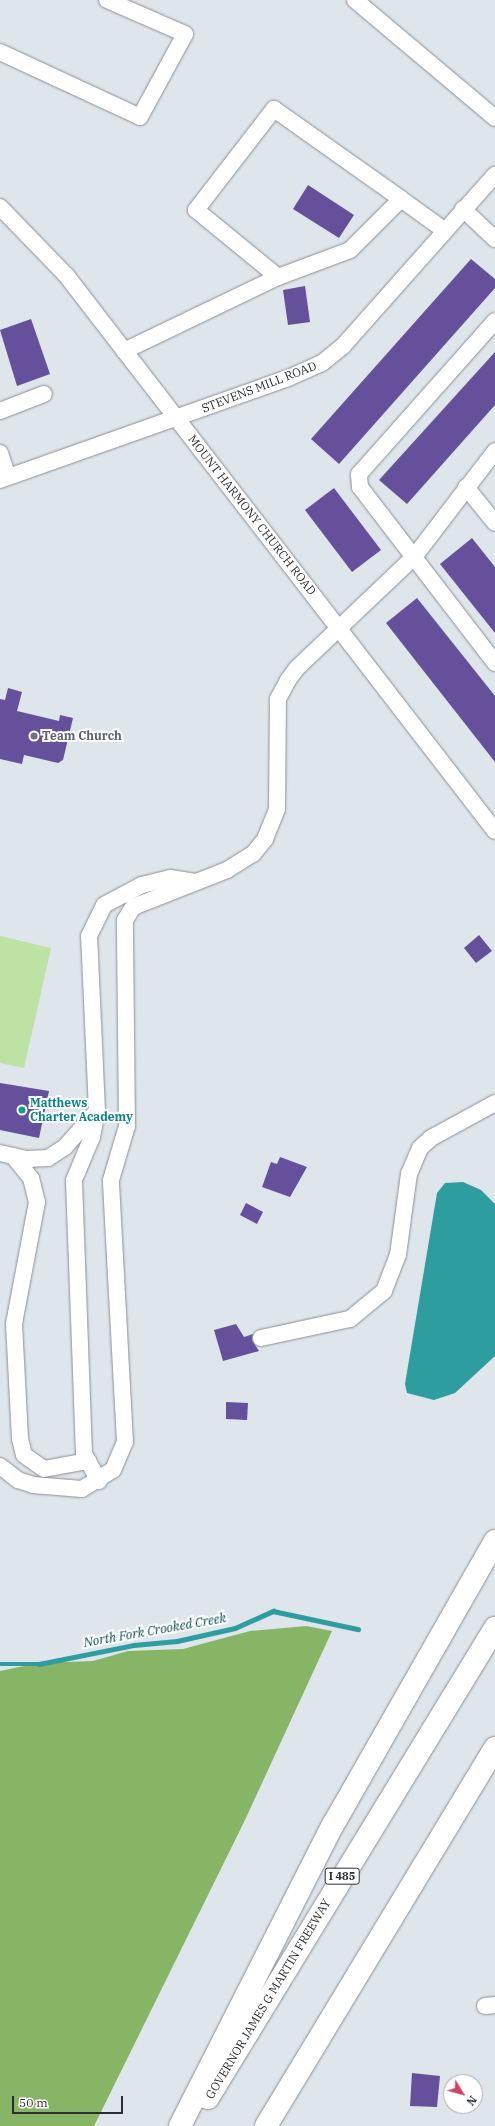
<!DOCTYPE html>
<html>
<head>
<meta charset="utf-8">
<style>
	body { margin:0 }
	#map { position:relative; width:495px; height:2126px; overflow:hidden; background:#dee5eb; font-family:"IBM Plex Serif",serif }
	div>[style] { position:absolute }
	.green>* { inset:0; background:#bce2a4 }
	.forest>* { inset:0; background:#86b565 }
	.water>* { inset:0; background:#2e9d9f }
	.stream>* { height:4.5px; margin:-2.25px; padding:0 2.25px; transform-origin:2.25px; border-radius:2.25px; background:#2e9d9f }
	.building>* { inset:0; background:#65509c }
	.roads { filter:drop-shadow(0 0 1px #898f95) drop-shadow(0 0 1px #898f95) }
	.minor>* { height:16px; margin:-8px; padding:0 8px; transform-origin:8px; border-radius:8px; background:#fff }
	.highway>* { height:22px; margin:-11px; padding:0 11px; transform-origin:11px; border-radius:11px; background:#fff }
	.dots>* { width:11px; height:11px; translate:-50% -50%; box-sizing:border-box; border:2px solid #fff; border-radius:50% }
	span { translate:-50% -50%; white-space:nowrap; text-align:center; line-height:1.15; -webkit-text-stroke:4px #fff; paint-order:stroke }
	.shield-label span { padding:1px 3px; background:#fff; border:1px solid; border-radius:3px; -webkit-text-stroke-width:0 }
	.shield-label { font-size:11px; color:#2c2f31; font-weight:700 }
	.street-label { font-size:12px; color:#2c2f31 }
	.worship-label { font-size:12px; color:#5b616d; font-weight:700 }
	.left { translate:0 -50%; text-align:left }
	.culture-label { font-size:12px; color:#0d838f; font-weight:700 }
	.water-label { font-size:13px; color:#054849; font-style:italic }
	.north { position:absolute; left:443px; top:2074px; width:40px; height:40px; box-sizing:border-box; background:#fff; border:1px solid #abacad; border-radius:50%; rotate:127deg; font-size:11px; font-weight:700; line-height:16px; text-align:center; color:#2c2f31 }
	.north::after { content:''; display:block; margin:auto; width:14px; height:18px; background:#cf4063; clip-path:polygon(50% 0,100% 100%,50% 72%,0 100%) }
	.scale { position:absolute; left:12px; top:2096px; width:111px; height:18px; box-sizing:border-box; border:2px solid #2c2f31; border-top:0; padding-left:5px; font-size:12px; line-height:14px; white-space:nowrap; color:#2c2f31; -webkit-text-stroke:3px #fff; paint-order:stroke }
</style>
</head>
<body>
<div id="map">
	<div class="green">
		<div style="clip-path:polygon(0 936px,51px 948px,24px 1068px,0 1063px)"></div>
	</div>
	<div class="forest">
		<div style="clip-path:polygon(306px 1626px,332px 1631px,245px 1820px,94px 2126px,0 2126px,0 1671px,39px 1663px,93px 1661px,128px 1651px,183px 1649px,250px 1631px)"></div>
	</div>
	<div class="water">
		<div style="clip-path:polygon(463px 1182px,481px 1190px,495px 1204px,495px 1356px,455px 1393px,434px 1400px,407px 1393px,405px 1384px,437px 1193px,445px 1183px)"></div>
	</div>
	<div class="stream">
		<div style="left:0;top:1664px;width:39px"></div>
		<div style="left:39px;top:1664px;width:97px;rotate:-11.3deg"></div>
		<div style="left:134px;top:1645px;width:43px;rotate:-5.3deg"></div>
		<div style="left:177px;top:1641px;width:59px;rotate:-12.6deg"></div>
		<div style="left:235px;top:1628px;width:42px;rotate:-24.1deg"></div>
		<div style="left:273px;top:1611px;width:87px;rotate:12deg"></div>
	</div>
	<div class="building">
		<div style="clip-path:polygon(308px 185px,354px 215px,339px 238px,293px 209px)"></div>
		<div style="clip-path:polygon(471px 259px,495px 279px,495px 288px,339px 464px,311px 439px)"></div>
		<div style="clip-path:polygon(305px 286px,310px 322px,288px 325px,283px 290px)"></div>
		<div style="clip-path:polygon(31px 319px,50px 374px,17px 386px,0 330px)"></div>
		<div style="clip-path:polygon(495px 352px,495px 405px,407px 504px,379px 480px)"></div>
		<div style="clip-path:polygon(334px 488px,381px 550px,352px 572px,305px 510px)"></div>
		<div style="clip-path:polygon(472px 538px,495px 567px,495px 633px,440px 564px)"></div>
		<div style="clip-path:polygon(417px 598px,495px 696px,495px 762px,386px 623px)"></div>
		<div style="clip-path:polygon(8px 688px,22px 692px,17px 711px,59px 721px,60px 715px,73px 718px,63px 760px,58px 763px,24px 755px,22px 764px,0 759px,0 699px,5px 700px)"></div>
		<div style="clip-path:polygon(479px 935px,492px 951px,476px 963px,464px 948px)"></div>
		<div style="clip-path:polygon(0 1083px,49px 1091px,39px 1138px,0 1130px)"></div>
		<div style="clip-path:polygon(280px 1157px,307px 1167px,290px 1197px,262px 1187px,271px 1162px,277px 1164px)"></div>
		<div style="clip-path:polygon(246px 1203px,263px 1212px,257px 1224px,240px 1215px)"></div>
		<div style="clip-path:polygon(236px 1324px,244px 1337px,253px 1334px,252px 1340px,259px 1351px,223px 1361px,214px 1330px)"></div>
		<div style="clip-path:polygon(226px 1402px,248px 1403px,247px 1420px,226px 1419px)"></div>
		<div style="clip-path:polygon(412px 2073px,440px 2076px,437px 2107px,410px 2106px)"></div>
	</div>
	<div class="roads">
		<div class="minor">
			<div style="left:355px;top:0;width:183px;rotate:40.1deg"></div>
			<div style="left:0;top:52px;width:154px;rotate:24.9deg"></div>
			<div style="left:140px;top:117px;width:94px;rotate:-61.5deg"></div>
			<div style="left:185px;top:34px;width:85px;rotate:-156.4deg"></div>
			<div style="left:0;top:207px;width:95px;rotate:45.9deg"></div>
			<div style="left:66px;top:275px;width:702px;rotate:52.35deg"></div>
			<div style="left:463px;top:209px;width:44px;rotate:43.2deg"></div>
			<div style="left:278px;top:277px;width:106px;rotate:-140.7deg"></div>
			<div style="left:196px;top:210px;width:128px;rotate:-52.3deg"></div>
			<div style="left:274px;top:109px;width:156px;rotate:35.3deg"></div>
			<div style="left:495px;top:321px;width:205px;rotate:131.6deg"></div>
			<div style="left:359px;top:474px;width:13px;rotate:86deg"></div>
			<div style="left:360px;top:487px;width:222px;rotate:52.5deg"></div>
			<div style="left:124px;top:351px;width:171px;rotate:-25.7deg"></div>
			<div style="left:278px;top:277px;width:77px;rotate:-20.6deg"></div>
			<div style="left:350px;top:250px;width:72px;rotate:-45deg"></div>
			<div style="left:401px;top:199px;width:53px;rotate:35.8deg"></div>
			<div style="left:0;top:411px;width:47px;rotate:-21.1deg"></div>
			<div style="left:0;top:453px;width:25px;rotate:72deg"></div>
			<div style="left:0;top:480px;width:303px;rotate:-19.5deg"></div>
			<div style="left:286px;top:379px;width:39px;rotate:-24deg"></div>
			<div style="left:322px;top:363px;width:27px;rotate:-39deg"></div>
			<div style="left:343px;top:346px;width:229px;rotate:-48.4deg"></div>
			<div style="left:466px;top:487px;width:46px;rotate:51.1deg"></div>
			<div style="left:0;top:1153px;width:28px;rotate:13deg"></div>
			<div style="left:27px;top:1159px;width:21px;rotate:-3deg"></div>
			<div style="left:48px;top:1158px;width:20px;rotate:-33deg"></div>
			<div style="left:65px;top:1147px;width:47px;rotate:-48.5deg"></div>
			<div style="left:13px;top:1156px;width:28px;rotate:51deg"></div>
			<div style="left:31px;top:1178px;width:25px;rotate:76deg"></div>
			<div style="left:37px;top:1202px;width:124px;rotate:100.7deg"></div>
			<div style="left:14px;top:1324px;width:115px;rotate:87deg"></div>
			<div style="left:20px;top:1439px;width:16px;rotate:76deg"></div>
			<div style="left:24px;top:1455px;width:24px;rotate:35deg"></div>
			<div style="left:44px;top:1469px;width:45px;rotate:-10.3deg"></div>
			<div style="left:261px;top:1338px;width:91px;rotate:-12.1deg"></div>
			<div style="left:350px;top:1319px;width:44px;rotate:-39.5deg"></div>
			<div style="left:384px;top:1291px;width:39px;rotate:-69deg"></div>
			<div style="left:398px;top:1255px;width:82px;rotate:-82.3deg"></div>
			<div style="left:409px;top:1174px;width:28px;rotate:-67deg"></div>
			<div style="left:420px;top:1148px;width:15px;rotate:-42deg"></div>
			<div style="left:431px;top:1138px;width:73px;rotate:-28.7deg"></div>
			<div style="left:0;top:1466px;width:23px;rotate:38deg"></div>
			<div style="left:18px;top:1480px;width:16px;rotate:18deg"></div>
			<div style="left:33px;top:1485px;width:49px;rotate:4.7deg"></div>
			<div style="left:82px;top:1489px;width:36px;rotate:-32deg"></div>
			<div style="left:113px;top:1470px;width:30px;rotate:-67deg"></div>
			<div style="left:125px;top:1442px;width:262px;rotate:-93.1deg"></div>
			<div style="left:111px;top:1180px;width:56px;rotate:-73.5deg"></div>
			<div style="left:127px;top:1126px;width:206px;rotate:-90.6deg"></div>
			<div style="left:125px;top:920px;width:15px;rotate:-58deg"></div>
			<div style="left:133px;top:907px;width:101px;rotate:-21.5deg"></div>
			<div style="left:227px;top:870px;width:31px;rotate:-32deg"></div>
			<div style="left:253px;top:854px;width:19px;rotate:-51deg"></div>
			<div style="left:265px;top:839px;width:32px;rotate:-68deg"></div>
			<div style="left:277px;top:809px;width:110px;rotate:-89.5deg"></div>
			<div style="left:278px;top:699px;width:21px;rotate:-62deg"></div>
			<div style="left:288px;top:680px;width:15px;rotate:-53deg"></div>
			<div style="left:297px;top:668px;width:161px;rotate:-43.5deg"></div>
			<div style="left:414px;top:557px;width:133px;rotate:-52.6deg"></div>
			<div style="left:99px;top:1481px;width:31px;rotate:-119deg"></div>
			<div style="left:84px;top:1454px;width:274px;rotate:-92.1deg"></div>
			<div style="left:74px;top:1180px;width:47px;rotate:-67.3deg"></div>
			<div style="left:92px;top:1137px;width:26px;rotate:-79deg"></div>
			<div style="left:97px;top:1111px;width:175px;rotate:-92.6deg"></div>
			<div style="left:89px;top:936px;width:34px;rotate:-64deg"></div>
			<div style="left:104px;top:905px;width:43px;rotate:-27.8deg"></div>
			<div style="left:142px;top:885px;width:29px;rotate:-14deg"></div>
			<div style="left:170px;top:878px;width:24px;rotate:9deg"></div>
			<div style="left:485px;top:2006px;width:10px;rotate:-6deg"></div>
		</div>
		<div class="highway">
			<div style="left:208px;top:2098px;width:551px;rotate:-58.59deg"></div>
			<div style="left:180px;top:2126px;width:338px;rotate:-63.1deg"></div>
			<div style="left:333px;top:1825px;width:327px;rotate:-60.3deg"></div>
			<div style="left:266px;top:2126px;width:442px;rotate:-58.8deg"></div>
		</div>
	</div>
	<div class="dots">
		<div style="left:34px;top:736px;background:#6b7280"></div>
		<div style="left:22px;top:1110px;background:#0f9aa8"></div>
	</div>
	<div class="shield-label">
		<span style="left:342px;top:1876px">I 485</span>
	</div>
	<div class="street-label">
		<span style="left:259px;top:387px;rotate:-21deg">STEVENS MILL ROAD</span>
		<span style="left:252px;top:515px;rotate:52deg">MOUNT HARMONY CHURCH ROAD</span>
		<span style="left:268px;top:1999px;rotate:-59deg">GOVERNOR JAMES G MARTIN FREEWAY</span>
	</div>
	<div class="worship-label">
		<span class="left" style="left:42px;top:736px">Team Church</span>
	</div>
	<div class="culture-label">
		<span class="left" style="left:30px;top:1110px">Matthews<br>Charter Academy</span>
	</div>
	<div class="water-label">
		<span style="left:155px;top:1631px;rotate:-10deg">North Fork Crooked Creek</span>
	</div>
	<div class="north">N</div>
	<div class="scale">50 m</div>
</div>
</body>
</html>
